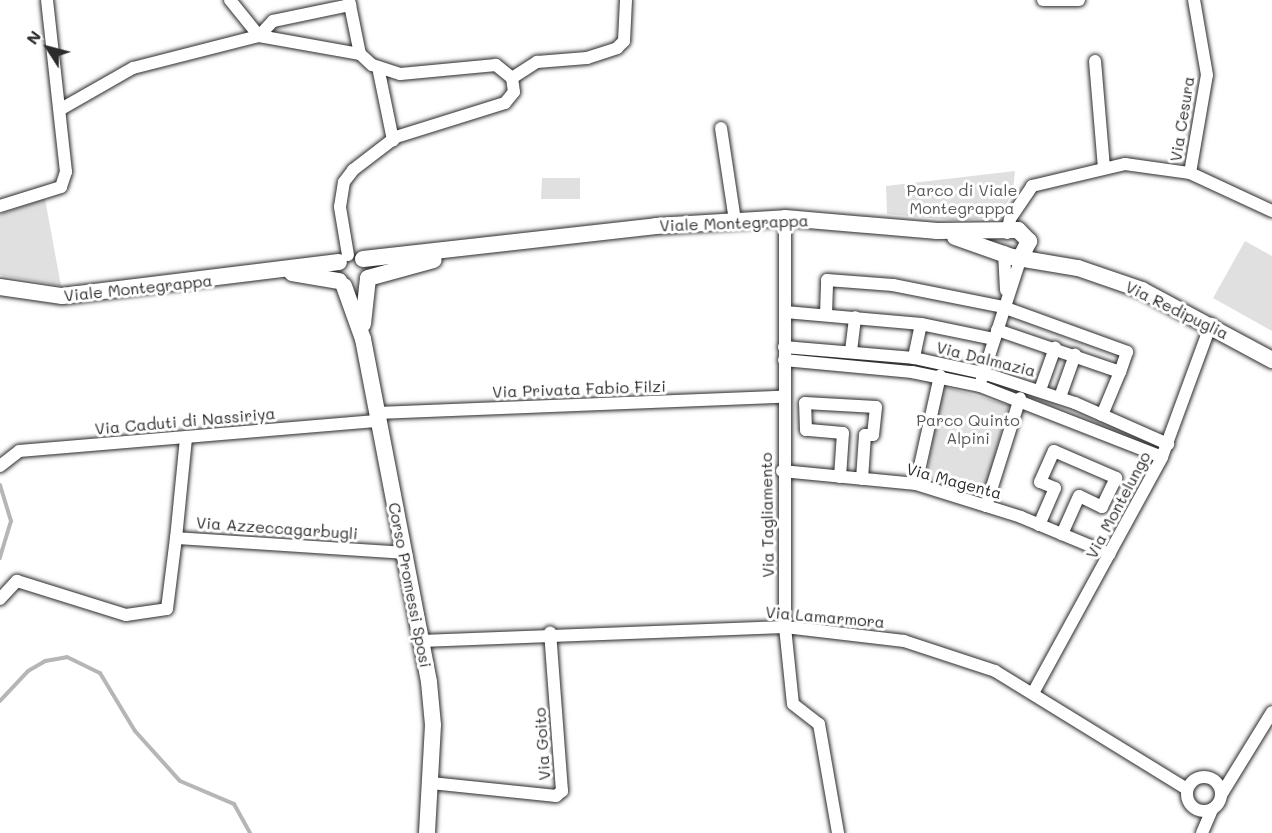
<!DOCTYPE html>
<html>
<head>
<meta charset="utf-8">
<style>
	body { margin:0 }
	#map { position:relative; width:1272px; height:833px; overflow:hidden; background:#fff; font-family:Mali,sans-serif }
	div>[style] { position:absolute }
	.green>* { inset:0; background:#e0e0e0 }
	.stream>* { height:4px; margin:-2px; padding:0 2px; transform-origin:2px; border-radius:2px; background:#b6b6b6 }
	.roads { filter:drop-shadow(0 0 2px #2b2b2b) drop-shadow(0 0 2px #2b2b2b) }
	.street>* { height:12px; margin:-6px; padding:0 6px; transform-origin:6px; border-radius:6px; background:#fff }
	.street>.ring { margin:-6px; padding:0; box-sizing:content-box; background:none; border:12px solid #fff; border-radius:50% }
	.secondary>* { height:16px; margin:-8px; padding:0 8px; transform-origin:8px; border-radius:8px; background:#fff }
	span { translate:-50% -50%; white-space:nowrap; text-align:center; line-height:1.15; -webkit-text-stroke:6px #fff; paint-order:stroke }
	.street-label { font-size:16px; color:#2b2b2b }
	.park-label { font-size:16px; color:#585858 }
	.north { position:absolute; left:18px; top:18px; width:60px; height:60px; -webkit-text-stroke:4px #fff; paint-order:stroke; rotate:306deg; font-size:16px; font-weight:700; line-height:24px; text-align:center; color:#2b2b2b }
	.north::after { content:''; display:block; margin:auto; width:21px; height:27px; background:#2b2b2b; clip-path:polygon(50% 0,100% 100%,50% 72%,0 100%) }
</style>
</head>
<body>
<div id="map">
	<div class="green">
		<div style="clip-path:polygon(1015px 171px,1013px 192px,1000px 215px,963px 221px,887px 214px,886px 186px)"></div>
		<div style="clip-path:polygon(542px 178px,580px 178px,580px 199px,541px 199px)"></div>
		<div style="clip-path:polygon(45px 199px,61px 286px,0 275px,0 214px)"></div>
		<div style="clip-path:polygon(1245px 241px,1272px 256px,1272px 331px,1213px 298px)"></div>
		<div style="clip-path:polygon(942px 386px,1009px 405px,984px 495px,926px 478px)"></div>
	</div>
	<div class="stream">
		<div style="left:0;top:485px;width:38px;rotate:73deg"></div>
		<div style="left:11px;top:521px;width:39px;rotate:107deg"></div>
		<div style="left:0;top:701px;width:41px;rotate:-47deg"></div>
		<div style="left:28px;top:671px;width:20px;rotate:-30deg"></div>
		<div style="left:45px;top:661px;width:22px;rotate:-10deg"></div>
		<div style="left:67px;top:657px;width:37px;rotate:26deg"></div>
		<div style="left:100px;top:673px;width:68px;rotate:58.9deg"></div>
		<div style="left:135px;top:731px;width:67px;rotate:48deg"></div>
		<div style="left:180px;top:781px;width:59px;rotate:23.1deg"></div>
		<div style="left:234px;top:804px;width:33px;rotate:61deg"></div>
	</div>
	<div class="roads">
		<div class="street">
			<div style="left:230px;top:0;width:46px;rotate:51.1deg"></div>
			<div style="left:349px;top:0;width:55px;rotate:78.5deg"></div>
			<div style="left:1043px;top:0;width:36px"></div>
			<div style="left:259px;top:36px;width:21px;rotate:-47deg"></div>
			<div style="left:273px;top:21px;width:79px;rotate:-11.7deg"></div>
			<div style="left:1095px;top:61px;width:107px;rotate:85.2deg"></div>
			<div style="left:378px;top:67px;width:75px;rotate:78.4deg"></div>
			<div style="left:512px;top:78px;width:30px;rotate:-33deg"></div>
			<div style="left:537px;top:62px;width:50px;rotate:-4.6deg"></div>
			<div style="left:587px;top:58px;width:32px;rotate:-18deg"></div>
			<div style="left:617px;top:48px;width:10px;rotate:-45deg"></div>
			<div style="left:624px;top:41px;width:41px;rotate:-87.2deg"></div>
			<div style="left:61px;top:109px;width:83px;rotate:-29.7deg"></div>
			<div style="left:133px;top:68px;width:130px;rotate:-14.3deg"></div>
			<div style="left:259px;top:36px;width:103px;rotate:10.1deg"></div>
			<div style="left:721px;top:128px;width:94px;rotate:81.4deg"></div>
			<div style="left:1190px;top:173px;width:99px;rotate:-80.2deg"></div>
			<div style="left:1207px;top:75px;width:76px;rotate:-99.8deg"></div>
			<div style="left:0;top:206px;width:64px;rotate:-17.3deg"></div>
			<div style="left:61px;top:187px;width:16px;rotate:-72deg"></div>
			<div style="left:66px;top:172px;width:173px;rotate:-96.3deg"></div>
			<div style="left:785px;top:218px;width:409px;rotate:90deg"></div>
			<div style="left:785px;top:627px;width:77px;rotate:84.1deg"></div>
			<div style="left:793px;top:704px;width:33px;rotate:38deg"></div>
			<div style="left:819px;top:724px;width:111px;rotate:80.1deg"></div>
			<div style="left:1007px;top:233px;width:14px;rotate:-78deg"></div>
			<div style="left:1010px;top:219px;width:40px;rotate:-56deg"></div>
			<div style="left:1032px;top:186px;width:96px;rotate:-13.3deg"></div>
			<div style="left:1125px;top:164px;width:66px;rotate:7.9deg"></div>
			<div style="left:1190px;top:173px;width:90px;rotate:24.9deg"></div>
			<div style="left:1004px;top:252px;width:38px;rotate:87deg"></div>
			<div style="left:348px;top:255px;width:49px;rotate:-99.5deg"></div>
			<div style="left:340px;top:207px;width:25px;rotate:-81deg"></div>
			<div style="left:344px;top:182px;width:15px;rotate:-53deg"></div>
			<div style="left:353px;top:170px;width:54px;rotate:-37.5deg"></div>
			<div style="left:396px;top:137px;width:114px;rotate:-17.3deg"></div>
			<div style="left:505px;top:103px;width:14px;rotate:-51deg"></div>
			<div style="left:514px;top:92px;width:14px;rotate:-98deg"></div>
			<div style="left:512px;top:78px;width:21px;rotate:-141deg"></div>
			<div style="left:496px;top:65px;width:96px;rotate:174.6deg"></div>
			<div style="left:400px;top:74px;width:29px;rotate:-162deg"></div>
			<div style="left:372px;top:65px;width:16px;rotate:-137deg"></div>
			<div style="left:785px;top:312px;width:137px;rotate:5deg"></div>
			<div style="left:921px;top:324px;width:35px;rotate:102deg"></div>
			<div style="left:826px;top:314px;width:34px;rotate:-88deg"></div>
			<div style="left:827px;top:280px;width:66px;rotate:4.3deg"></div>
			<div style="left:893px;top:285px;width:112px;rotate:11.3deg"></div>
			<div style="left:1003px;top:307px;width:132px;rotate:19.9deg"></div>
			<div style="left:1127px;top:352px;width:21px;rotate:109deg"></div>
			<div style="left:1120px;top:372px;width:130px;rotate:-161.1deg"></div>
			<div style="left:921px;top:324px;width:75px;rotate:11.6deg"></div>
			<div style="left:784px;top:347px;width:130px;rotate:4.8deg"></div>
			<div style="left:914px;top:358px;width:71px;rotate:12.3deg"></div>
			<div style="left:983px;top:373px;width:97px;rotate:18.1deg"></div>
			<div style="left:1075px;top:403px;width:102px;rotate:23.8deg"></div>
			<div style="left:851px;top:351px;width:34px;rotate:-83deg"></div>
			<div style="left:784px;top:360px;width:129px;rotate:5.4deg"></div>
			<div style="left:912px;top:372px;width:69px;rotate:11.6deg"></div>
			<div style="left:980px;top:386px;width:195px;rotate:21.3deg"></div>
			<div style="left:982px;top:378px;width:127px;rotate:-72.1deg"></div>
			<div style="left:1040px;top:390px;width:45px;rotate:-70.3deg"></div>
			<div style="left:1060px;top:397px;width:45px;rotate:-70.3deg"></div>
			<div style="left:377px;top:413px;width:405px;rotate:-2.3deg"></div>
			<div style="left:1102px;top:415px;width:47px;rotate:-67.3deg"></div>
			<div style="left:186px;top:438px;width:100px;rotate:95.7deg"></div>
			<div style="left:176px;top:538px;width:229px;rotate:3.7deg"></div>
			<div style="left:0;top:466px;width:24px;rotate:-38deg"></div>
			<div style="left:19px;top:451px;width:361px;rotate:-4.8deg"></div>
			<div style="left:782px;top:471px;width:135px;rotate:5.5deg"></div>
			<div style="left:916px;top:484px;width:110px;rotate:17.4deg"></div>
			<div style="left:1021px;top:517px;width:96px;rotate:22.6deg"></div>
			<div style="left:840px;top:477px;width:44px;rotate:-86.1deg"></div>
			<div style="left:843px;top:433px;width:37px;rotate:-175deg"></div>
			<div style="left:806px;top:430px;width:27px;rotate:-92deg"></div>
			<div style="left:805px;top:403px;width:71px;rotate:3.2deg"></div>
			<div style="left:876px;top:407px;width:28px;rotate:96deg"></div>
			<div style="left:873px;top:435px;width:8px;rotate:180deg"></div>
			<div style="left:865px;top:435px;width:44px;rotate:93.9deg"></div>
			<div style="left:916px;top:484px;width:111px;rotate:-77.5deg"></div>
			<div style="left:986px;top:506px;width:113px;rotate:-72.5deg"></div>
			<div style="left:1039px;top:525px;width:40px;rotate:-66.6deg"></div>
			<div style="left:1055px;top:488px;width:16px;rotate:-158deg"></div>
			<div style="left:1040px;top:482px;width:34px;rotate:-66deg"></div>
			<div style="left:1054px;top:451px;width:68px;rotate:23.5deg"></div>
			<div style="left:1116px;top:478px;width:32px;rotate:116deg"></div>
			<div style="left:1102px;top:507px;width:25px;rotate:-154deg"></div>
			<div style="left:1079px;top:496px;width:42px;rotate:114.1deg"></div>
			<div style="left:0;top:599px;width:25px;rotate:-47deg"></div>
			<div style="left:17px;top:581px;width:114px;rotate:17.3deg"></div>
			<div style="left:126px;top:615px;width:41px;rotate:-8.3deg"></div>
			<div style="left:167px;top:609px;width:72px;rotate:-82.8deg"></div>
			<div style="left:421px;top:641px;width:364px;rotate:-2.2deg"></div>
			<div style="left:785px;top:627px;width:120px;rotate:6.7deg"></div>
			<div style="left:904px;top:641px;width:96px;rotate:18.2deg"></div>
			<div style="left:995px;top:671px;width:225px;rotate:31.6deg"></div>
			<div style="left:1033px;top:693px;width:269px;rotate:-61.3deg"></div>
			<div style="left:1162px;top:457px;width:142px;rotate:-69.8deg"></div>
			<div class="ring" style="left:1187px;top:777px;width:22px;height:22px"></div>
			<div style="left:431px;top:783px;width:126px;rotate:5.9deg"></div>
			<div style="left:556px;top:796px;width:8px;rotate:-40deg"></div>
			<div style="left:562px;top:791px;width:159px;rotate:-94.3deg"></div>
			<div style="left:1221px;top:795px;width:97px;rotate:-58.4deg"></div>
			<div style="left:1202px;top:833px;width:26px;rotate:-67deg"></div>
		</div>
		<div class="secondary">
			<div style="left:955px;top:237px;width:60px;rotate:19.3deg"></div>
			<div style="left:1012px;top:257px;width:67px;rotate:9.5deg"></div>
			<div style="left:1078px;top:268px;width:68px;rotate:19deg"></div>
			<div style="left:1142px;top:290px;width:148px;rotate:28.3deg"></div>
			<div style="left:363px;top:259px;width:295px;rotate:-6.4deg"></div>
			<div style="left:656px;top:226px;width:129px;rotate:-3.5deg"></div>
			<div style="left:785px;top:218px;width:153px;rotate:4.9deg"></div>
			<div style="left:937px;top:231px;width:81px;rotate:-0.7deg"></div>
			<div style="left:1018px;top:230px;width:16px;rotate:45deg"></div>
			<div style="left:1029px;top:241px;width:18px;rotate:117deg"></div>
			<div style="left:292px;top:273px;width:48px;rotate:9.7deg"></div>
			<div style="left:344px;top:286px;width:56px;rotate:70.3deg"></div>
			<div style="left:363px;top:339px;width:349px;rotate:79.1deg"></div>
			<div style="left:429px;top:682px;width:43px;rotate:84.7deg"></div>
			<div style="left:433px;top:725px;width:108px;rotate:93.2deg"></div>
			<div style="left:0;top:287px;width:63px;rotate:8.3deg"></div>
			<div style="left:62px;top:296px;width:279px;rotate:-7deg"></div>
			<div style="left:363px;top:324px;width:46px;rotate:-83.8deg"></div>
			<div style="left:368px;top:278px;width:68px;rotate:-15.3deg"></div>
		</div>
	</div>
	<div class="street-label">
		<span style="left:1182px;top:119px;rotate:-81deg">Via Cesura</span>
		<span style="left:734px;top:223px;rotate:-2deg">Viale Montegrappa</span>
		<span style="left:138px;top:288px;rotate:-6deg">Viale Montegrappa</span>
		<span style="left:1177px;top:310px;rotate:26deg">Via Redipuglia</span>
		<span style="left:986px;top:359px;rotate:14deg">Via Dalmazia</span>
		<span style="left:579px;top:389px;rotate:-2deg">Via Privata Fabio Filzi</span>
		<span style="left:185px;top:421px;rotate:-5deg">Via Caduti di Nassiriya</span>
		<span style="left:954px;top:481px;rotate:15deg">Via Magenta</span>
		<span style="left:1118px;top:505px;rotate:-62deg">Via Montelungo</span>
		<span style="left:767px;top:515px;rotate:-91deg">Via Tagliamento</span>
		<span style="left:277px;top:528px;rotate:4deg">Via Azzeccagarbugli</span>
		<span style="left:410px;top:585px;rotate:79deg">Corso Promessi Sposi</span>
		<span style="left:825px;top:617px;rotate:5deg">Via Lamarmora</span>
		<span style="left:542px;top:744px;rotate:-94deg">Via Goito</span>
	</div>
	<div class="park-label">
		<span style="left:962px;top:199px">Parco di Viale<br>Montegrappa</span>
		<span style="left:968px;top:429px">Parco Quinto<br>Alpini</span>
	</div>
	<div class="north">N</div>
</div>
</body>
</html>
